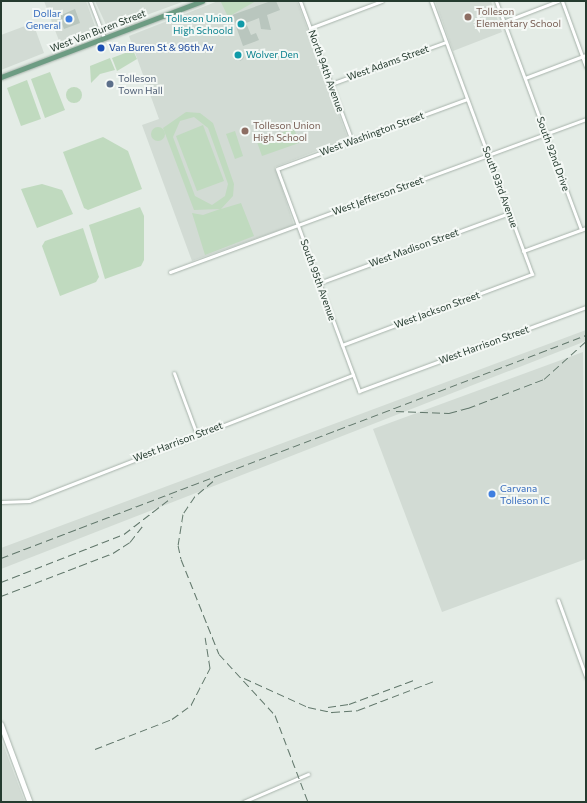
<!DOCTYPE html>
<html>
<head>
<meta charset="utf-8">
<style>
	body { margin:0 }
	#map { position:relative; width:587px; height:803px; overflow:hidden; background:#e4ece6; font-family:Commissioner,sans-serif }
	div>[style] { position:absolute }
	.built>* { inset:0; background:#d2dbd4 }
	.green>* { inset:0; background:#c0dabf }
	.round { border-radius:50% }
	.building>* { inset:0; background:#b9c6be }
	.roads { filter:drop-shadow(0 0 1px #a7b3ab) drop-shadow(0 0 1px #a7b3ab) }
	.minor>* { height:3px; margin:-1.5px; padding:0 1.5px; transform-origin:1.5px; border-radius:1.5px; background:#fff }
	.secondary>* { height:4.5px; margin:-2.25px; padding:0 2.25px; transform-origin:2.25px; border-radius:2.25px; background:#fff }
	.primary>* { height:5px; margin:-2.5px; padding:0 2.5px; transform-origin:2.5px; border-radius:2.5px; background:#6d9c83 }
	.rail>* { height:1px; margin-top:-0.5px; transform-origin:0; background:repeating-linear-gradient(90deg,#60766a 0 8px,transparent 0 12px) }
	.dots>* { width:11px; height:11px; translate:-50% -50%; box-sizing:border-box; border:2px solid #f4f8f5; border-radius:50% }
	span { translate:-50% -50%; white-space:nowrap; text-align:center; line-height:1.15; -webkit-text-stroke:4px #f4f8f5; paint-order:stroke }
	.education-label { font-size:10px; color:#785e54 }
	.left { translate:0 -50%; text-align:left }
	.shop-label { font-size:10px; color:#366cbe }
	.right { translate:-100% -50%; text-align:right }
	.culture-label { font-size:10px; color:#0d838f }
	.street-label { font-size:10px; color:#253b2f }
	.transit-label { font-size:10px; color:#164399 }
	.service-label { font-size:10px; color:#4e5e75 }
	.frame { position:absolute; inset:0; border:2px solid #253b2f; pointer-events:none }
</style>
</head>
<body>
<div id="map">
	<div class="built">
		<div style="clip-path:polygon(44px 1px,86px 1px,97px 32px,61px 46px)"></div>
		<div style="clip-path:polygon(95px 1px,185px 1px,108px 29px)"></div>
		<div style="clip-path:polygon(218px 1px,297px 1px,348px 139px,275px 167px,294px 225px,192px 261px,142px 125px,159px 119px,129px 36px)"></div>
		<div style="clip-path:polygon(435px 1px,491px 1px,502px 32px,453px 51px)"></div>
		<div style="clip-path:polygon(33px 23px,44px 53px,1px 70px,1px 35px)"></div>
		<div style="clip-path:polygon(586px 330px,586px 341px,1px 569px,1px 548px)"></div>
		<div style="clip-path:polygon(583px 352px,586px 559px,442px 612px,373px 429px)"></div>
		<div style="clip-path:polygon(1px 739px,25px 802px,1px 802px)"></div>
	</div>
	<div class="green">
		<div style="clip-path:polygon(256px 1px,228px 17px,221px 2px,223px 1px)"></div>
		<div style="clip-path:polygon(133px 50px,137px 59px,117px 71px,112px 58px)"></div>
		<div style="clip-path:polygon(110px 58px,115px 70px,100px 74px,91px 83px,90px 66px)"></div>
		<div style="clip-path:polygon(50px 72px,65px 110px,45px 118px,31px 79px)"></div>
		<div style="clip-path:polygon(27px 80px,41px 119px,21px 126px,7px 88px)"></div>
		<div class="round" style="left:66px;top:87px;width:16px;height:16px"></div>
		<div style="clip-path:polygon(evenodd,186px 112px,200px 113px,213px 123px,234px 184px,233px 196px,221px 209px,241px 203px,254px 236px,205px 255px,192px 213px,203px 215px,220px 209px,194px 210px,163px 128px,186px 112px,194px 117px,208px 128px,228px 184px,225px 196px,212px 205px,195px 196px,173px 137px,180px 121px,194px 117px)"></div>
		<div style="clip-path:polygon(203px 125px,224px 181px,197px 191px,176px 136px)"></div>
		<div class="round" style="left:151px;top:127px;width:14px;height:14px"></div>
		<div style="clip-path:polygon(294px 128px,299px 143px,262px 156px,257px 142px)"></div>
		<div style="clip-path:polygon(235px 131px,243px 156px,235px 159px,226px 134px)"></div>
		<div style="clip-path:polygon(103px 137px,128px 151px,142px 189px,88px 210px,84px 208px,63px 152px)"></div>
		<div style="clip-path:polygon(42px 184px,62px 190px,73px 214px,37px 228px,21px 189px)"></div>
		<div style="clip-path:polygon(140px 207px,144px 216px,144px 260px,141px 266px,105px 279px,89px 225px)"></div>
		<div style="clip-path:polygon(83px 228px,99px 277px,96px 282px,60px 296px,42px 246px,45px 241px)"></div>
	</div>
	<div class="building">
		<div style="clip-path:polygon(271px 1px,276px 1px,280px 10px,267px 15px,271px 30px,261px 29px,259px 18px,246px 23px,251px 35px,256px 33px,259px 40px,243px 46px,232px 15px)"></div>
		<div style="clip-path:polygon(75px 9px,80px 23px,64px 29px,59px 16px)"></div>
		<div class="round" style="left:232.5px;top:49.5px;width:11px;height:11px"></div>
	</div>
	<div class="roads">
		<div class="minor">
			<div style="left:90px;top:1px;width:40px;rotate:69deg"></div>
			<div style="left:300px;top:1px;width:149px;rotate:69.6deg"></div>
			<div style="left:496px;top:1px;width:244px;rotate:69.6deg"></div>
			<div style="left:562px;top:1px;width:70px;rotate:70deg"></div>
			<div style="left:503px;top:22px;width:59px;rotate:-20.9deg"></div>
			<div style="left:310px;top:28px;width:77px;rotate:-20.6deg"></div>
			<div style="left:525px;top:78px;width:65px;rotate:-20.7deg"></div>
			<div style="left:331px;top:84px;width:122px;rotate:-20.1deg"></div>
			<div style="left:467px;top:99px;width:202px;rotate:159.8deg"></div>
			<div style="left:277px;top:169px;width:237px;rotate:69.7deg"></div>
			<div style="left:359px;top:391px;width:242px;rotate:-20.3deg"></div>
			<div style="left:523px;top:251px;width:67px;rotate:-20.1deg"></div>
			<div style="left:170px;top:272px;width:443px;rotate:-20.2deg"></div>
			<div style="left:319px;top:283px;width:202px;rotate:-20.2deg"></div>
			<div style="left:342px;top:345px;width:203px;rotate:-20.5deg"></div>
			<div style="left:532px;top:274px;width:291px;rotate:-110.3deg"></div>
			<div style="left:174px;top:373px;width:66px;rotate:69.6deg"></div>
			<div style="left:1px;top:502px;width:28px;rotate:-2deg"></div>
			<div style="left:29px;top:501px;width:348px;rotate:-21.3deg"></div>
			<div style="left:558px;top:600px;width:82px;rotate:70deg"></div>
			<div style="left:243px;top:802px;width:71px;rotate:-23.3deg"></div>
		</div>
		<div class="secondary">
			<div style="left:1px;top:724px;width:83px;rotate:69.6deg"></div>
		</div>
		<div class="primary">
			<div style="left:1px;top:77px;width:215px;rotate:-20.7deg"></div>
		</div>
	</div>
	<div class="rail">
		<div style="left:396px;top:411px;width:53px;rotate:2.2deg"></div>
		<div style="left:449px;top:413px;width:20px;rotate:-15deg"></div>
		<div style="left:468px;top:408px;width:81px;rotate:-20.9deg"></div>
		<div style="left:544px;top:379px;width:57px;rotate:-42.1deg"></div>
		<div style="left:213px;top:481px;width:23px;rotate:140deg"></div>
		<div style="left:195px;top:496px;width:22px;rotate:124deg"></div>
		<div style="left:183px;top:514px;width:31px;rotate:99deg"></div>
		<div style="left:178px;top:545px;width:14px;rotate:78deg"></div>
		<div style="left:181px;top:559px;width:102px;rotate:68.2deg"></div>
		<div style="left:219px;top:654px;width:83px;rotate:47.4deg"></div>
		<div style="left:275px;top:715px;width:93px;rotate:69.2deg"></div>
		<div style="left:1px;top:558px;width:626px;rotate:-20.87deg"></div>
		<div style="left:1px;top:582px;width:132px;rotate:-21.3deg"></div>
		<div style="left:124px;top:534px;width:61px;rotate:-37.6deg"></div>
		<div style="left:1px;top:596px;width:120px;rotate:-21deg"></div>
		<div style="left:113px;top:553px;width:20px;rotate:-33deg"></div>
		<div style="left:130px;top:542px;width:24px;rotate:-52deg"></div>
		<div style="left:244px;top:678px;width:70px;rotate:24.4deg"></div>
		<div style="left:308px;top:707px;width:25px;rotate:12deg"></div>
		<div style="left:332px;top:712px;width:26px;rotate:-4deg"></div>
		<div style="left:358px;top:710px;width:81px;rotate:-20.9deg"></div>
		<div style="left:328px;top:707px;width:21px;rotate:-8deg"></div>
		<div style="left:349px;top:704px;width:69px;rotate:-20.3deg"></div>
		<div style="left:95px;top:749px;width:83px;rotate:-21.3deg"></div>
		<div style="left:172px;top:719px;width:24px;rotate:-36deg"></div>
		<div style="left:191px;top:705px;width:42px;rotate:-62.8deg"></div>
		<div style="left:210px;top:668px;width:31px;rotate:-99deg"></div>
	</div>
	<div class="dots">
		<div style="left:468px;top:17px;background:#8d6e63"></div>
		<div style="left:69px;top:19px;background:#3f7fe0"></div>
		<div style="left:241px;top:24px;background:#0f9aa8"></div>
		<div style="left:101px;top:48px;background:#1a4fb4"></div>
		<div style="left:238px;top:55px;background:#0f9aa8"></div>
		<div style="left:110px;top:84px;background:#5c6f8a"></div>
		<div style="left:245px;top:131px;background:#8d6e63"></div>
		<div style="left:492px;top:494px;background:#3f7fe0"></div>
	</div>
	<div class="education-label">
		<span class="left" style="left:476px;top:17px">Tolleson<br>Elementary School</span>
		<span class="left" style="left:253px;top:131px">Tolleson Union<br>High School</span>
	</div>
	<div class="shop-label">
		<span class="right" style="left:61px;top:19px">Dollar<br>General</span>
		<span class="left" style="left:500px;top:494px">Carvana<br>Tolleson IC</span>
	</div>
	<div class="culture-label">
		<span class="right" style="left:233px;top:24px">Tolleson Union<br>High Schoold</span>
		<span class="left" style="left:246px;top:55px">Wolver Den</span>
	</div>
	<div class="street-label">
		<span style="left:98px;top:31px;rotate:-21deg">West Van Buren Street</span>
		<span style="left:388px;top:63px;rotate:-20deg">West Adams Street</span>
		<span style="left:326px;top:71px;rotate:70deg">North 94th Avenue</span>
		<span style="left:372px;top:134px;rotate:-20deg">West Washington Street</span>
		<span style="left:553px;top:154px;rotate:70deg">South 92nd Drive</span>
		<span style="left:500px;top:187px;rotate:70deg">South 93rd Avenue</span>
		<span style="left:378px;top:196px;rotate:-20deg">West Jefferson Street</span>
		<span style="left:414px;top:248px;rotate:-20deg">West Madison Street</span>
		<span style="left:318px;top:280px;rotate:70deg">South 95th Avenue</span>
		<span style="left:437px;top:310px;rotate:-20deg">West Jackson Street</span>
		<span style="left:484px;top:345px;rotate:-20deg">West Harrison Street</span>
		<span style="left:178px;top:442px;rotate:-21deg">West Harrison Street</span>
	</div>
	<div class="transit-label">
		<span class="left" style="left:109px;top:48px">Van Buren St &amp; 96th Av</span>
	</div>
	<div class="service-label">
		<span class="left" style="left:118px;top:84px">Tolleson<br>Town Hall</span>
	</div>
	<div class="frame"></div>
</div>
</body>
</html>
